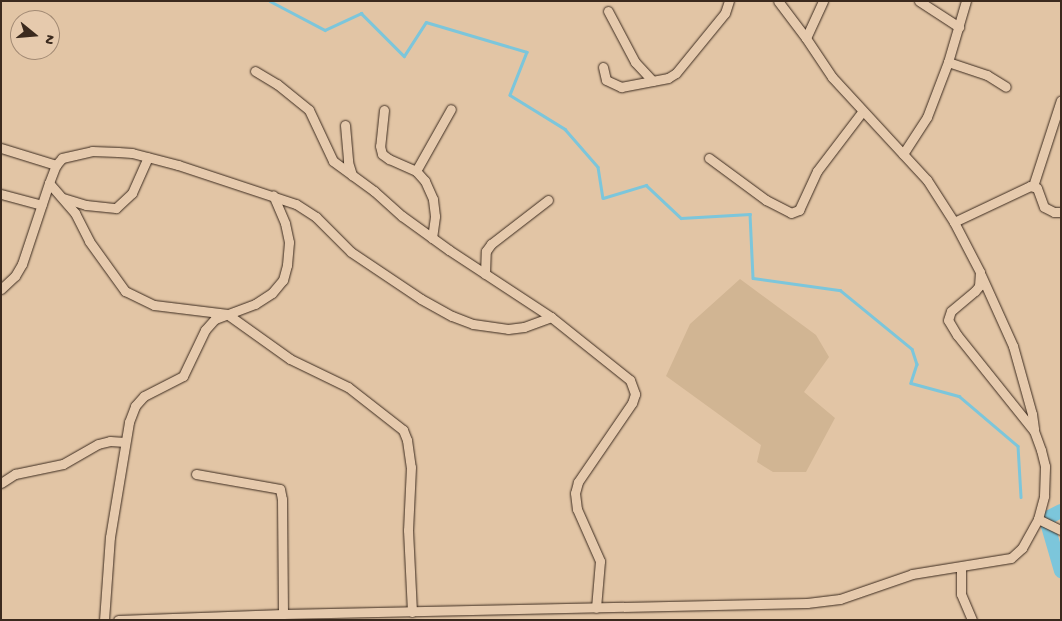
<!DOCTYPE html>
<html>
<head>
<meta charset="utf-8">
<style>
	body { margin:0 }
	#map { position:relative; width:1062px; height:621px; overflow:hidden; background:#e2c5a5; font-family:"Gochi Hand",sans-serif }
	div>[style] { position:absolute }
	.built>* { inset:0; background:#d1b593 }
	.stream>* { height:2.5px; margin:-1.25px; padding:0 1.25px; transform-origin:1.25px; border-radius:1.25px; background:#7cc6db }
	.river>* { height:14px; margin:-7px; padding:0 7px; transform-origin:7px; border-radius:7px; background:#7cc6db }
	.roads { filter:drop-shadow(0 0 1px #3b2a1e) drop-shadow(0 0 1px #3b2a1e) }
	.street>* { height:9px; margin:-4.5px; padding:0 4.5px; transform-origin:4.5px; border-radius:4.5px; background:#e6caad }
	span { translate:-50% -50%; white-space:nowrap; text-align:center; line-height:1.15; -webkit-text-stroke:4.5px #e6caad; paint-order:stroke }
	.frame { position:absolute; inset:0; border:2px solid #3b2a1e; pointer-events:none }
	.north { position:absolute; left:10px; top:10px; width:50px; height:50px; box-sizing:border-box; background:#e6caad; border:1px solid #a28a74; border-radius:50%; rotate:107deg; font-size:14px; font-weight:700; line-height:20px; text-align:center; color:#3b2a1e }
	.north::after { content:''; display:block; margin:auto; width:18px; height:22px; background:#3b2a1e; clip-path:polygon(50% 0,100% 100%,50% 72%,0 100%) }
</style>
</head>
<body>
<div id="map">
	<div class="built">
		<div style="clip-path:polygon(740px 279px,816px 335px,829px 357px,804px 392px,835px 418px,806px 472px,773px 472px,757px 462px,761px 445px,666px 376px,690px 324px)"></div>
	</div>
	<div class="stream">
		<div style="left:270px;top:1px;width:62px;rotate:27.8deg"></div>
		<div style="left:325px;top:30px;width:40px;rotate:-25deg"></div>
		<div style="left:361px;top:13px;width:61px;rotate:45deg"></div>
		<div style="left:404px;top:56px;width:40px;rotate:-57.1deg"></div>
		<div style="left:426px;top:22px;width:105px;rotate:16.5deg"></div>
		<div style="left:527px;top:52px;width:46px;rotate:111.6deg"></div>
		<div style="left:510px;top:95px;width:65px;rotate:31.7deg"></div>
		<div style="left:565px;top:129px;width:50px;rotate:49deg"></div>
		<div style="left:598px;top:167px;width:31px;rotate:81deg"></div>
		<div style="left:603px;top:198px;width:45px;rotate:-16.8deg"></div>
		<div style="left:646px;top:185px;width:48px;rotate:43.3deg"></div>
		<div style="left:681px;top:218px;width:69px;rotate:-3.3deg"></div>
		<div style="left:750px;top:214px;width:64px;rotate:87.3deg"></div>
		<div style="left:753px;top:278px;width:88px;rotate:7.9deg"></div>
		<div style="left:840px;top:290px;width:93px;rotate:39.3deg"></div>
		<div style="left:912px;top:349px;width:16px;rotate:72deg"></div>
		<div style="left:917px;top:364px;width:20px;rotate:108deg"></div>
		<div style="left:911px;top:383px;width:50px;rotate:15.2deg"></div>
		<div style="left:959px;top:396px;width:77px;rotate:40.3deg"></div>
		<div style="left:1018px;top:446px;width:51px;rotate:86.6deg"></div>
	</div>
	<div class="river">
		<div style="left:1061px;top:511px;width:13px;rotate:153deg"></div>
		<div style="left:1049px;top:517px;width:9px;rotate:96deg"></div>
		<div style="left:1048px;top:526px;width:47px;rotate:73.9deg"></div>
	</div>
	<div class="roads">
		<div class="street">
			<div style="left:919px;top:1px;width:48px;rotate:33deg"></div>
			<div style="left:608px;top:11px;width:58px;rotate:62.1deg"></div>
			<div style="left:635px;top:62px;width:26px;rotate:47deg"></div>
			<div style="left:806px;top:38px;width:41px;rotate:-65.3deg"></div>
			<div style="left:948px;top:62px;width:41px;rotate:18.4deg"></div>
			<div style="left:987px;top:75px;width:22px;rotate:32deg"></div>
			<div style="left:603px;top:67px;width:13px;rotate:77deg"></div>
			<div style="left:606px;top:80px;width:17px;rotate:25deg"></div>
			<div style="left:621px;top:87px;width:48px;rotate:-10.8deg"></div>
			<div style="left:668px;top:78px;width:9px;rotate:-32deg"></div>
			<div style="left:676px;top:73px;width:77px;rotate:-50.8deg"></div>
			<div style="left:725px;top:13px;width:13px;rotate:-72deg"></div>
			<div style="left:255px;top:71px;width:26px;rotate:31deg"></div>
			<div style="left:277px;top:84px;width:41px;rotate:39.1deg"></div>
			<div style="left:309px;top:110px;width:56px;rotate:64.8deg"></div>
			<div style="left:333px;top:161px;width:51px;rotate:36.2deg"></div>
			<div style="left:374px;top:191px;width:38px;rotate:42deg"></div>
			<div style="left:402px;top:216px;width:58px;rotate:35.9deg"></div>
			<div style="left:449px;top:250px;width:122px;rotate:33.3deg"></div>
			<div style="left:551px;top:317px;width:101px;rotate:38.6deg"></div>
			<div style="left:630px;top:380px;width:15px;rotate:70deg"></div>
			<div style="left:635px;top:394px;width:9px;rotate:108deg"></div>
			<div style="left:632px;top:403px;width:96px;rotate:124.4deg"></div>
			<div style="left:578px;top:482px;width:11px;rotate:105deg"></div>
			<div style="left:575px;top:493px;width:16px;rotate:83deg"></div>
			<div style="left:577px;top:509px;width:57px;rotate:66.1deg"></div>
			<div style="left:600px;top:561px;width:47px;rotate:94.9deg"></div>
			<div style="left:384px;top:110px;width:36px;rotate:96deg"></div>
			<div style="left:380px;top:146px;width:8px;rotate:76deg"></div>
			<div style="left:382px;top:154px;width:9px;rotate:36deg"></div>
			<div style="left:389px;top:159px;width:30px;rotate:24deg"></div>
			<div style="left:345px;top:125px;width:37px;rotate:85deg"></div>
			<div style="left:348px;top:162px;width:14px;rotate:73deg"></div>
			<div style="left:1px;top:148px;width:58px;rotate:17.2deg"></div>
			<div style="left:903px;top:154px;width:44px;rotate:-57deg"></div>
			<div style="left:927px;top:117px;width:59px;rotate:-69.1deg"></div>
			<div style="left:948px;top:62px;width:64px;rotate:-73.6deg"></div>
			<div style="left:709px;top:158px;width:71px;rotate:36.4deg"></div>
			<div style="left:766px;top:200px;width:28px;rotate:27deg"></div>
			<div style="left:791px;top:213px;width:9px;rotate:-21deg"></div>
			<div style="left:799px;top:210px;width:43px;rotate:-65.2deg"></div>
			<div style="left:817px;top:171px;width:74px;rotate:-52.7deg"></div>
			<div style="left:49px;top:183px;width:40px;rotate:49deg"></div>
			<div style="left:75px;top:213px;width:31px;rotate:63deg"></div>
			<div style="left:89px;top:241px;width:62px;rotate:54.2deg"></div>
			<div style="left:125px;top:291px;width:32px;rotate:26deg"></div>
			<div style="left:154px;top:305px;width:74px;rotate:7deg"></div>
			<div style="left:227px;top:314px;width:77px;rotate:35.5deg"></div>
			<div style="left:290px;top:359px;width:64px;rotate:25.8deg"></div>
			<div style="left:348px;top:387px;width:70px;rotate:38deg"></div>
			<div style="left:403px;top:430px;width:11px;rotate:68deg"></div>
			<div style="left:407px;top:440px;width:27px;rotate:82deg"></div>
			<div style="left:411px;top:467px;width:63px;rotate:92.7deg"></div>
			<div style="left:408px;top:530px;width:82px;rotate:87.2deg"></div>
			<div style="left:1033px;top:186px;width:90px;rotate:-72deg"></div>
			<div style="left:1px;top:194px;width:42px;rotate:15deg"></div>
			<div style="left:63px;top:198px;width:24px;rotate:17deg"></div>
			<div style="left:86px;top:205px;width:30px;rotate:6deg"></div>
			<div style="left:116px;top:208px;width:22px;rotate:-43deg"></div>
			<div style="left:132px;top:193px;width:39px;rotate:-66deg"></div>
			<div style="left:954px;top:222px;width:84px;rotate:-25.3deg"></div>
			<div style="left:1030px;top:186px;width:7px;rotate:16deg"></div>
			<div style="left:1037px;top:188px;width:20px;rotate:70deg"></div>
			<div style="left:1044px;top:207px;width:11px;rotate:27deg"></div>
			<div style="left:1054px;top:212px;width:7px"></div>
			<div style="left:432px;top:238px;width:22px;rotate:-82deg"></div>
			<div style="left:435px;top:216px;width:17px;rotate:-97deg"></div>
			<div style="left:433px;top:199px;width:20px;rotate:-114deg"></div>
			<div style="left:425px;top:181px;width:13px;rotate:-132deg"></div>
			<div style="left:416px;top:171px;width:71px;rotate:-60.6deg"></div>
			<div style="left:485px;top:274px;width:23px;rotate:-88deg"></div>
			<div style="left:486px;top:251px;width:9px;rotate:-54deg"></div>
			<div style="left:491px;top:244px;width:72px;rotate:-37.7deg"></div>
			<div style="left:981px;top:275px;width:78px;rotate:65.7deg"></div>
			<div style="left:1013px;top:346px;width:71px;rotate:74.4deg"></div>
			<div style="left:1032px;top:414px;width:15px;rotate:82deg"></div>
			<div style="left:1px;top:289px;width:19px;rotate:-43deg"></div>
			<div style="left:15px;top:276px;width:14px;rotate:-60deg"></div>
			<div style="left:22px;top:264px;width:85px;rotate:-71.6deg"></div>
			<div style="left:49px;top:183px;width:19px;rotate:-69deg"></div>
			<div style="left:56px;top:165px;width:9px;rotate:-49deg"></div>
			<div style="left:62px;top:158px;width:31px;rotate:-13deg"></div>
			<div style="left:92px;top:151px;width:26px;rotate:2deg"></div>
			<div style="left:118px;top:152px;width:14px;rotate:4deg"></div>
			<div style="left:132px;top:153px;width:48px;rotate:14.6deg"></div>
			<div style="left:178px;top:165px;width:124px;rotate:18.3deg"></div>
			<div style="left:296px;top:204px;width:24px;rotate:33deg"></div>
			<div style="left:316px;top:217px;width:49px;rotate:45deg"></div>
			<div style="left:351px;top:252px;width:84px;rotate:33.9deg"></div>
			<div style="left:421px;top:299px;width:35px;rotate:29deg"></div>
			<div style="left:452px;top:316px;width:22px;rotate:21deg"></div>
			<div style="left:473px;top:324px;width:35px;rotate:8deg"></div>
			<div style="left:508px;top:329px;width:16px;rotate:-7deg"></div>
			<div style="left:524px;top:327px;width:29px;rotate:-20deg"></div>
			<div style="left:196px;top:474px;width:85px;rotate:10.1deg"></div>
			<div style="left:280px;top:489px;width:10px;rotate:79deg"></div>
			<div style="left:282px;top:499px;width:115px;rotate:89.5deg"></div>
			<div style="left:1px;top:483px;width:17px;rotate:-33deg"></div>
			<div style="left:15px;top:474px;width:49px;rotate:-11.8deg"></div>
			<div style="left:63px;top:464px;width:40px;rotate:-29.7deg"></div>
			<div style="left:98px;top:444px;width:12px;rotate:-14deg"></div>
			<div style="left:110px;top:441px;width:15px;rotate:4deg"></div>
			<div style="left:1038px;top:519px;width:25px;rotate:26deg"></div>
			<div style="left:961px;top:567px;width:27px;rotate:90deg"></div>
			<div style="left:961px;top:594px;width:28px;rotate:67deg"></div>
			<div style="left:104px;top:620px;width:83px;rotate:-85.9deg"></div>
			<div style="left:110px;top:537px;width:117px;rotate:-80.6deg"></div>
			<div style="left:129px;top:422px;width:17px;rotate:-69deg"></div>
			<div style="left:135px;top:406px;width:13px;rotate:-48deg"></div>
			<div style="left:144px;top:396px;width:44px;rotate:-27.1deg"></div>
			<div style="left:183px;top:376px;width:51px;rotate:-64.4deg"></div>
			<div style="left:205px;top:330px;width:15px;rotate:-48deg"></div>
			<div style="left:215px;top:319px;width:43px;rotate:-20.6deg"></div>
			<div style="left:255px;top:304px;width:20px;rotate:-33deg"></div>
			<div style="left:272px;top:293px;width:17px;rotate:-50deg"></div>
			<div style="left:283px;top:280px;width:16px;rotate:-75deg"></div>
			<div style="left:287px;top:265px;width:23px;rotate:-85deg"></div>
			<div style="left:289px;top:242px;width:19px;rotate:-102deg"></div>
			<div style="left:285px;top:223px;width:30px;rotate:-113deg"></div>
			<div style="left:118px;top:620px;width:165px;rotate:-2.1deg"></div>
			<div style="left:283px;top:614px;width:524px;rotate:-1.2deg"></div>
			<div style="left:807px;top:603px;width:33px;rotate:-7deg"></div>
			<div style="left:840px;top:599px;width:76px;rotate:-19.1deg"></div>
			<div style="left:912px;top:574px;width:100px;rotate:-9.2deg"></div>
			<div style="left:1011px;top:558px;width:15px;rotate:-42deg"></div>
			<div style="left:1022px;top:548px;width:33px;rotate:-61deg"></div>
			<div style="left:1038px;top:519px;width:24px;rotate:-75deg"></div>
			<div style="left:1044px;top:496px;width:30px;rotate:-88deg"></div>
			<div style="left:1045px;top:466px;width:16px;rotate:-104deg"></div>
			<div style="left:1041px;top:450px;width:20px;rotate:-110deg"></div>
			<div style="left:1034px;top:431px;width:123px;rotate:-128.7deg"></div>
			<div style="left:957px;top:335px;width:17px;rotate:-121deg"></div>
			<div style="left:948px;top:320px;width:9px;rotate:-72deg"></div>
			<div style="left:951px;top:311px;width:31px;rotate:-40deg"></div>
			<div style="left:975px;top:291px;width:6px;rotate:-51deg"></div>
			<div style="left:979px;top:286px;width:14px;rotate:-86deg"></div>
			<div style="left:980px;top:272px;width:56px;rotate:-117.5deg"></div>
			<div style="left:954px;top:222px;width:50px;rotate:-122.7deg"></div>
			<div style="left:927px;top:180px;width:140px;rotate:-132.7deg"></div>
			<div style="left:832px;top:77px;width:47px;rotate:-123.7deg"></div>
			<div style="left:806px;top:38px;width:46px;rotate:-127.1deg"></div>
		</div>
	</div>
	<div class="frame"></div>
	<div class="north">N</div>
</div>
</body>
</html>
